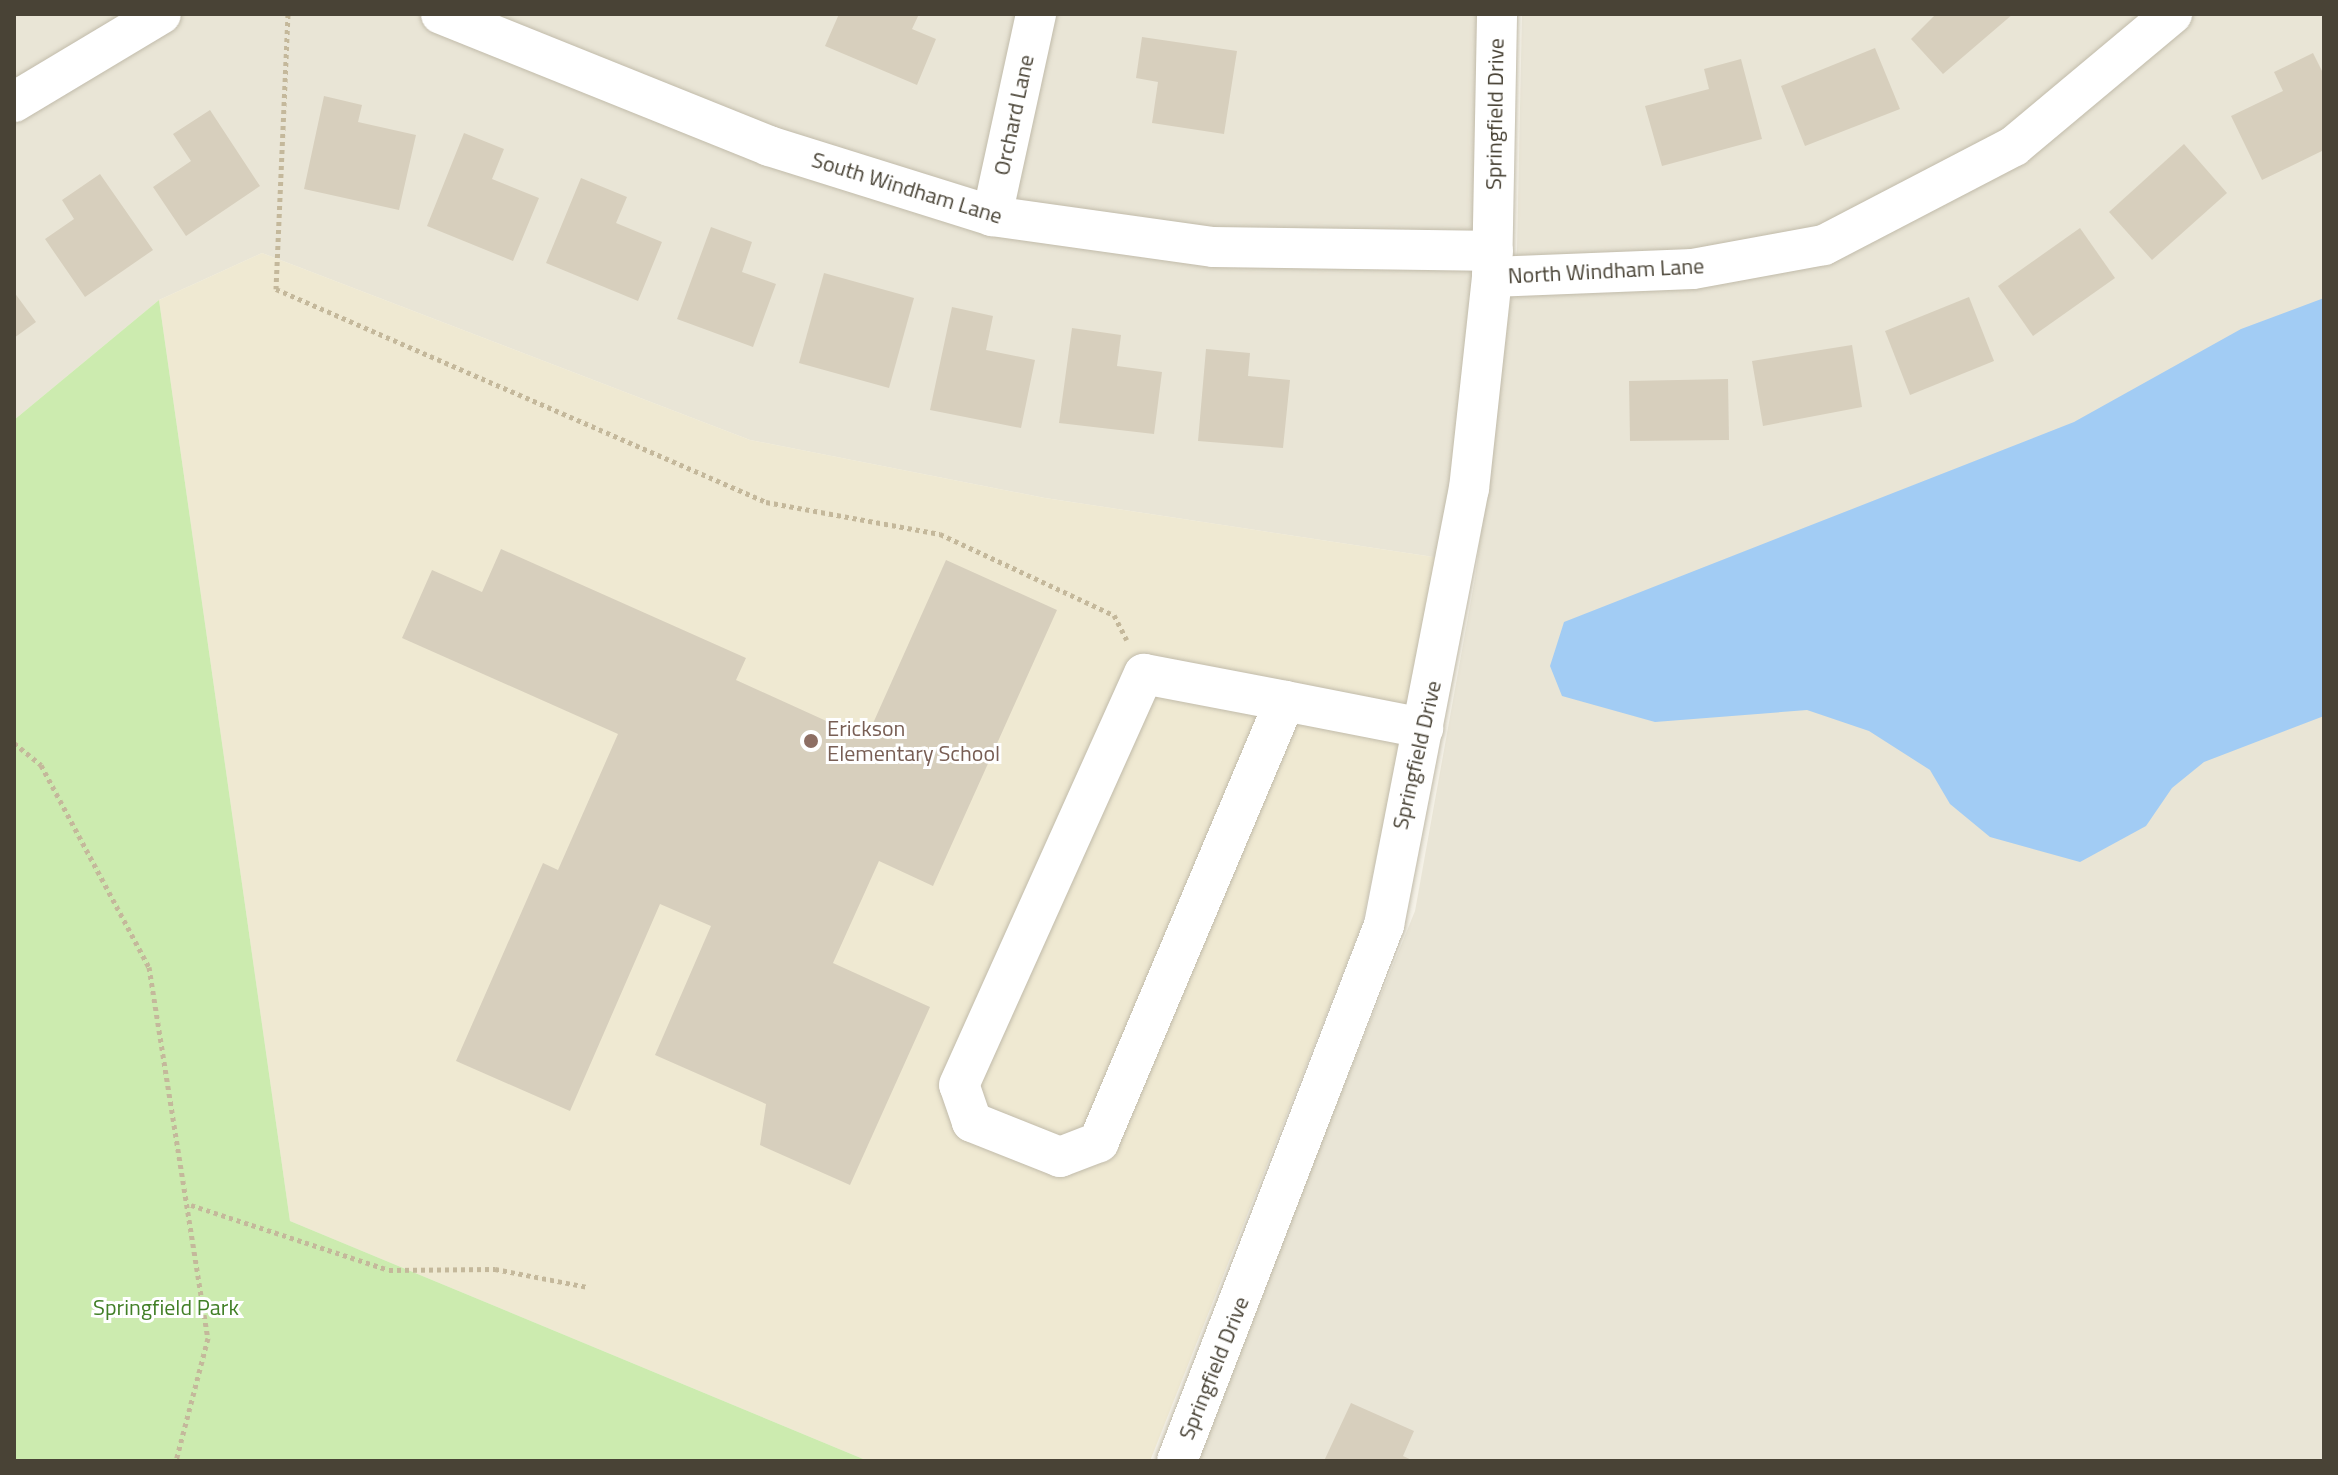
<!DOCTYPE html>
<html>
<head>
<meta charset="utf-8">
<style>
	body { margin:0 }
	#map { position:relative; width:2338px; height:1475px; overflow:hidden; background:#f5f2e8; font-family:"Titillium Web",sans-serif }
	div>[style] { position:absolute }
	.residential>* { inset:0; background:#e9e5d6 }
	.education>* { inset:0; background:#efe9d2 }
	.green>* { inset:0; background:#ccebaf }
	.water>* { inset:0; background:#a2ccf4 }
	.building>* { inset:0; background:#d7cfbd }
	.path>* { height:5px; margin-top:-2.5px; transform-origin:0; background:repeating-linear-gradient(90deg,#c4b89b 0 4px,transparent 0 8px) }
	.roads { filter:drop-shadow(0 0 2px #c1bbaa) drop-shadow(0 0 2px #c1bbaa) }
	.minor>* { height:40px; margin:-20px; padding:0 20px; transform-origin:20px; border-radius:20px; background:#fff }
	.dots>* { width:22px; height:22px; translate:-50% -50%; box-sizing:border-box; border:4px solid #fff; border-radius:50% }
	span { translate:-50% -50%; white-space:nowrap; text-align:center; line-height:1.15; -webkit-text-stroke:6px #fff; paint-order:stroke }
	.street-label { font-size:22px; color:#494336 }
	.education-label { font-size:22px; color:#785e54 }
	.left { translate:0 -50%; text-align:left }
	.park-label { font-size:22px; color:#417f26 }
	.frame { position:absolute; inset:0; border:16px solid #494336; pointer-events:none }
</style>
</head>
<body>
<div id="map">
	<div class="residential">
		<div style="clip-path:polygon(14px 14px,1479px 14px,1475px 268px,1440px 558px,1045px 498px,750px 440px,262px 253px,159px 300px,14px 420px)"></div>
		<div style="clip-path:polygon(1522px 14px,2324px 14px,2324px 1461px,1192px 1461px,1415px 911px,1475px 578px,1517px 250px)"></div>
	</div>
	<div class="education">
		<div style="clip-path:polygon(262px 253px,750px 440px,1045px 498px,1440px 558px,1362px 924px,1150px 1461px,868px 1461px,290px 1221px,159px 300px)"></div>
	</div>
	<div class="green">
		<div style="clip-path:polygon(159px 300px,290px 1221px,868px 1461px,14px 1461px,14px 420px)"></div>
	</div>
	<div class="water">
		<div style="clip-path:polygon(2324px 298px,2324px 716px,2204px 762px,2172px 788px,2146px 826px,2080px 862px,1990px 837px,1950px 804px,1930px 770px,1869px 731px,1807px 710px,1655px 722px,1562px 696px,1550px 666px,1564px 622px,2074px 422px,2241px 329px)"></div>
	</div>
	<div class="building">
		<div style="clip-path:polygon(839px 14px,919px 14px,912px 29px,936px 39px,917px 85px,825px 46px)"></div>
		<div style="clip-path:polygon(1936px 14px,2013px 14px,1943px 74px,1911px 39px)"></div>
		<div style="clip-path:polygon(1142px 37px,1237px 51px,1224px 134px,1152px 123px,1158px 82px,1136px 78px)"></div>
		<div style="clip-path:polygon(1875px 48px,1900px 109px,1805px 146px,1781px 86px)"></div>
		<div style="clip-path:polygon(2313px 53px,2324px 75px,2324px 150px,2262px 180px,2231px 116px,2283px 91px,2274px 72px)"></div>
		<div style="clip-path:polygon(1741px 59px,1762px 139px,1662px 166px,1645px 106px,1709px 89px,1704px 69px)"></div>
		<div style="clip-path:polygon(324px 96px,362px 105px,358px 122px,416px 135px,399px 210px,304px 189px)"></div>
		<div style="clip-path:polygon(210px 110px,260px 186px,186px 236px,153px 187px,191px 161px,173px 134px)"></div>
		<div style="clip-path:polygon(464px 133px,504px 149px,492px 179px,539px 198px,513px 261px,427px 226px)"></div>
		<div style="clip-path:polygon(2184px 144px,2227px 193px,2152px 260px,2109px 212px)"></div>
		<div style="clip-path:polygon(100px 174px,153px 250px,85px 297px,45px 239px,74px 219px,62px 200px)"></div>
		<div style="clip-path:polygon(581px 178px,627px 197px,616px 223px,662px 242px,638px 301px,546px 263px)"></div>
		<div style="clip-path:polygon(711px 227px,752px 242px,742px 272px,776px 284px,753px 347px,677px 319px)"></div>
		<div style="clip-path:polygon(2080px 228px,2115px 278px,2033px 336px,1998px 286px)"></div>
		<div style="clip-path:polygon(824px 273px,914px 298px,889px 388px,799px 363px)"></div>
		<div style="clip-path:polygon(14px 292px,36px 322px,14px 338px)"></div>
		<div style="clip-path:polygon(1969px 297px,1994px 361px,1910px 395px,1885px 331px)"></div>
		<div style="clip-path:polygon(952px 307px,993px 316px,986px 350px,1035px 360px,1021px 428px,930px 410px)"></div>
		<div style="clip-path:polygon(1072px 328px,1121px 335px,1117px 366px,1162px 372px,1154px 434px,1059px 423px)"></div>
		<div style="clip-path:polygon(1852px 345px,1862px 407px,1763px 426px,1752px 361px)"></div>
		<div style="clip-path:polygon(1206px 349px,1250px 353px,1248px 376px,1290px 380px,1283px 448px,1198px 441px)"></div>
		<div style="clip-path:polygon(1728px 379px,1729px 440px,1630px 441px,1629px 381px)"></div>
		<div style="clip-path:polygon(501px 549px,746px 658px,736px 680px,866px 739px,946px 560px,1057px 610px,933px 886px,879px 861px,833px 963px,930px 1007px,850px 1185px,760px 1145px,766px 1104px,655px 1055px,711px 926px,660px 904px,570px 1111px,456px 1061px,543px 863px,558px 870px,618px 734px,402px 638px,432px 570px,482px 592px)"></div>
		<div style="clip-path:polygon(1351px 1403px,1414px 1431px,1403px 1456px,1414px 1461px,1324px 1461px)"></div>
	</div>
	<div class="path">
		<div style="left:288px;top:14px;width:275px;rotate:92.5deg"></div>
		<div style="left:276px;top:289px;width:534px;rotate:23.49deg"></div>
		<div style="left:766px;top:502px;width:177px;rotate:10.4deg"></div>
		<div style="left:940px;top:534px;width:192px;rotate:25deg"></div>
		<div style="left:1114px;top:615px;width:28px;rotate:63deg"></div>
		<div style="left:14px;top:743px;width:35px;rotate:39deg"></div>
		<div style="left:41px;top:765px;width:229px;rotate:61.9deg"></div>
		<div style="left:149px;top:967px;width:376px;rotate:81deg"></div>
		<div style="left:208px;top:1338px;width:127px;rotate:104.6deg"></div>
		<div style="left:191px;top:1205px;width:208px;rotate:18.2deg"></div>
		<div style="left:389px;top:1270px;width:106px;rotate:-0.5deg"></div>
		<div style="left:495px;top:1269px;width:95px;rotate:11deg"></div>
	</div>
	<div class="roads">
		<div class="minor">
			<div style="left:441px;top:14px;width:354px;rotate:21.9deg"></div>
			<div style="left:769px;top:146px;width:234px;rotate:17.4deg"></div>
			<div style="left:992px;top:216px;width:223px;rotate:8deg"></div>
			<div style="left:1213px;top:247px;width:280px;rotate:0.8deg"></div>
			<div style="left:14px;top:102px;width:171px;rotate:-30.9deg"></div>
			<div style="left:992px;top:216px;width:207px;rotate:-77.7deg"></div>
			<div style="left:1492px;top:277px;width:201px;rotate:-2.3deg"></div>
			<div style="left:1693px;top:269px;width:133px;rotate:-10.4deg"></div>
			<div style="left:1824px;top:245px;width:214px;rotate:-27.5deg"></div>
			<div style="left:2014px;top:146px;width:206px;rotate:-39.9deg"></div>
			<div style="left:1285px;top:701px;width:479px;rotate:112.9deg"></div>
			<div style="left:1099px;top:1142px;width:42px;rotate:159deg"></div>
			<div style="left:1060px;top:1157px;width:95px;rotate:-158.3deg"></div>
			<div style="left:972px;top:1122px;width:39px;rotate:-109deg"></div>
			<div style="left:959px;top:1085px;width:451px;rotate:-65.8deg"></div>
			<div style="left:1144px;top:674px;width:144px;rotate:10.8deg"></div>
			<div style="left:1285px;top:701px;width:141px;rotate:11.1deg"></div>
			<div style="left:1177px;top:1461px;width:575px;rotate:-68.88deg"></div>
			<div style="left:1384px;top:925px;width:444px;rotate:-79deg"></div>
			<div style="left:1469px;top:489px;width:213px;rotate:-83.8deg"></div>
			<div style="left:1492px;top:277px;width:263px;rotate:-88.9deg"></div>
		</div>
	</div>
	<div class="dots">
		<div style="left:811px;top:741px;background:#8d6e63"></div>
	</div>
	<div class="street-label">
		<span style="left:1495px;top:114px;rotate:-89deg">Springfield Drive</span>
		<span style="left:1014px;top:115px;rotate:-78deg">Orchard Lane</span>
		<span style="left:907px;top:188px;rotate:17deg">South Windham Lane</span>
		<span style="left:1606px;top:271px;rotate:-3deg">North Windham Lane</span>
		<span style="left:1417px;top:755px;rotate:-77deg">Springfield Drive</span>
		<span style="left:1214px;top:1368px;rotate:-68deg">Springfield Drive</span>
	</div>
	<div class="education-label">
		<span class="left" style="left:827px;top:741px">Erickson<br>Elementary School</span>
	</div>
	<div class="park-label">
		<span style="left:166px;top:1308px">Springfield Park</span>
	</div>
	<div class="frame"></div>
</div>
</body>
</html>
